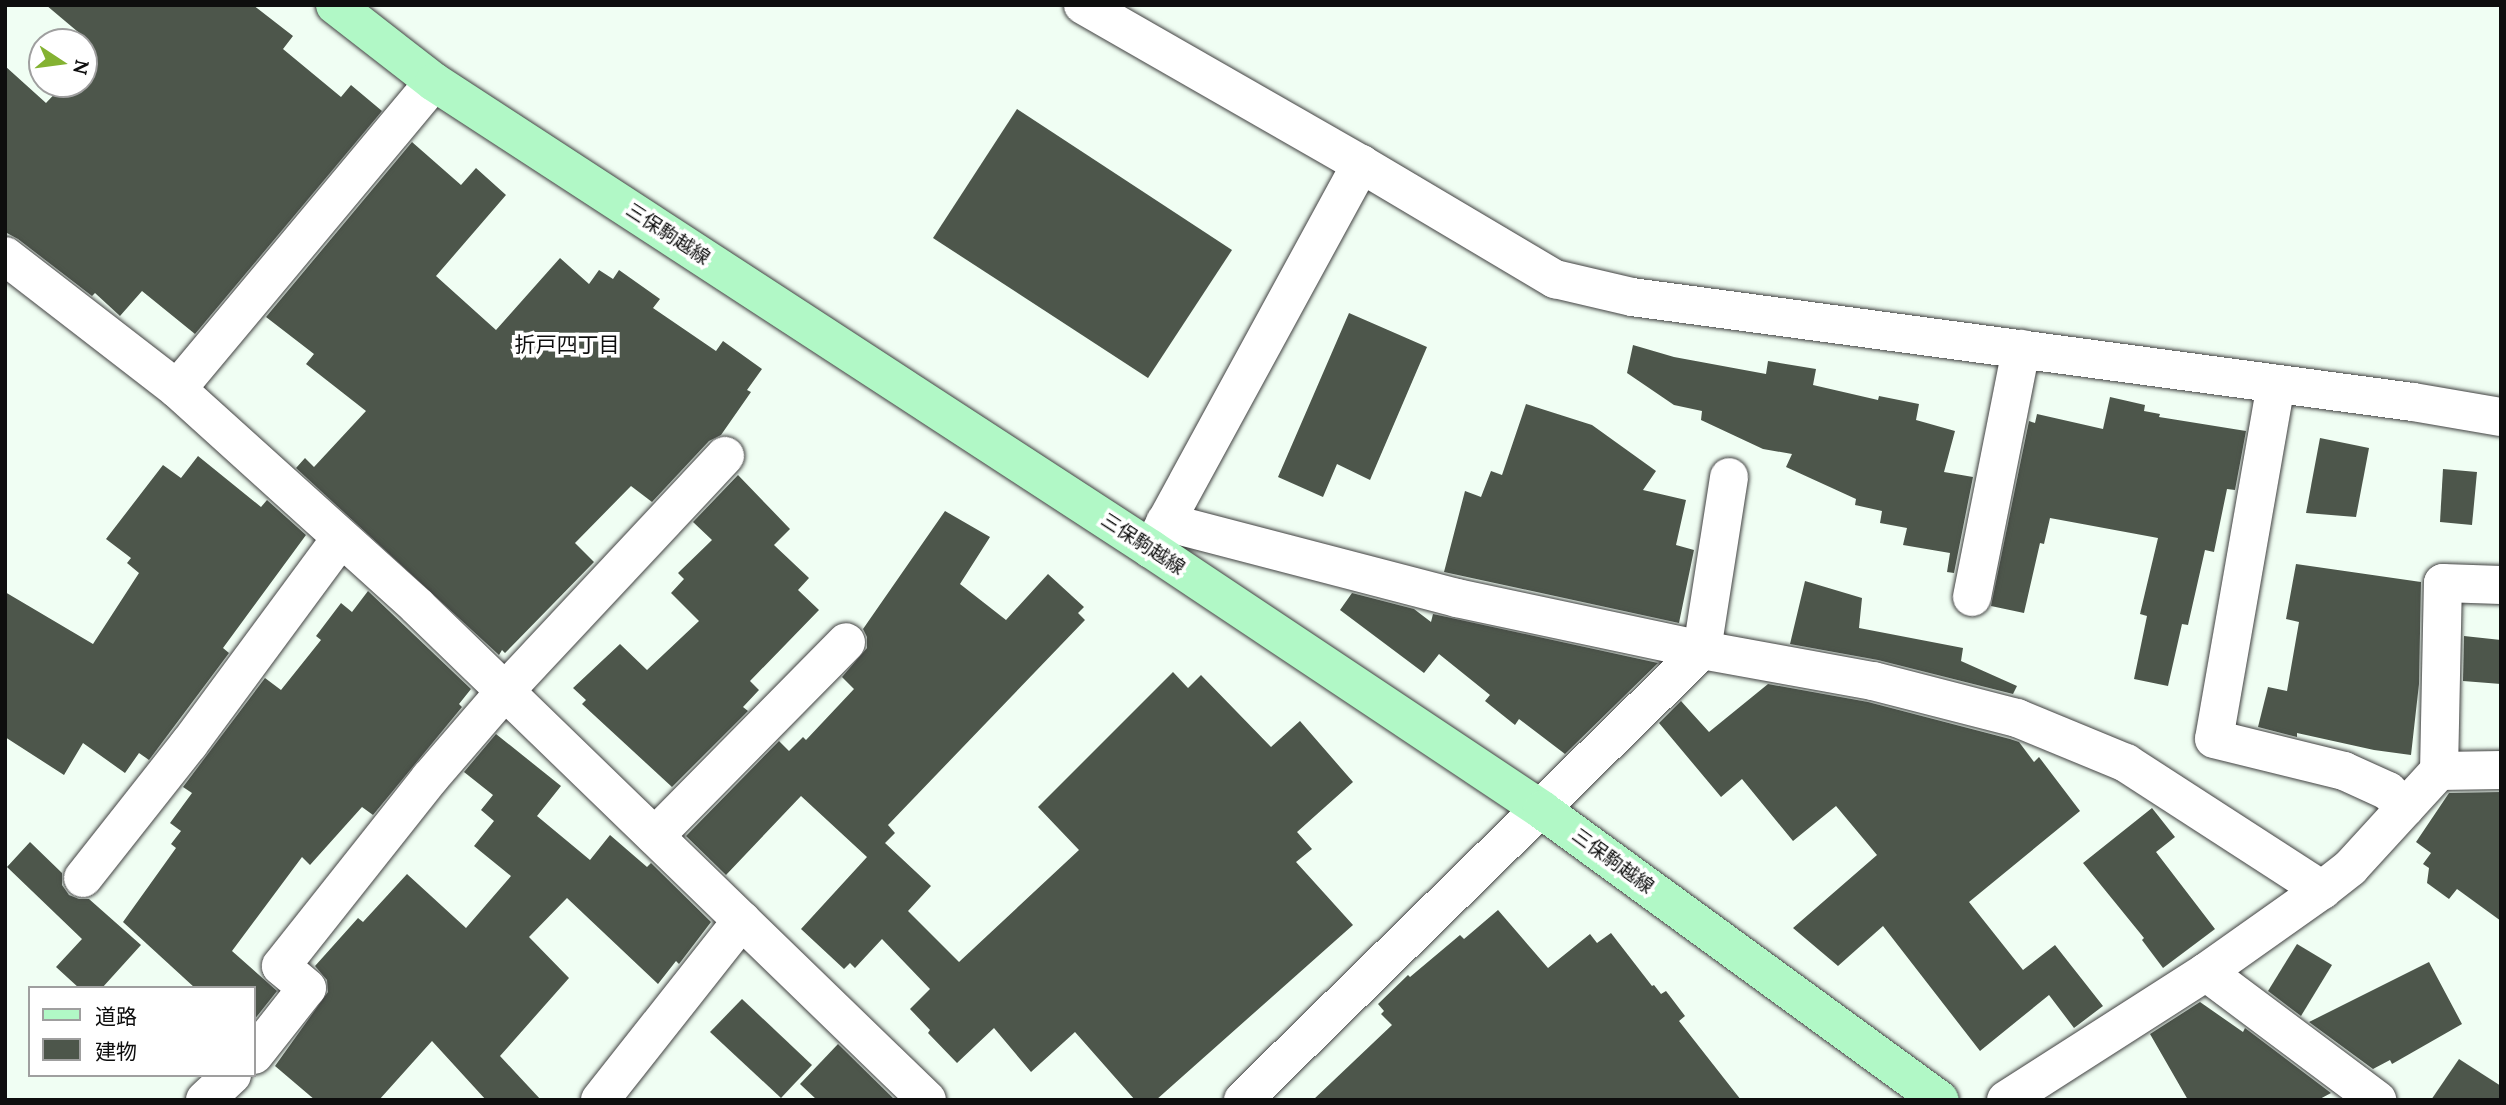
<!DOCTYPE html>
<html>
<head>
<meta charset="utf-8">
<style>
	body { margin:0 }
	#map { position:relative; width:2506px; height:1105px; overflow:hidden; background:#f0fef3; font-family:Lora,"Noto Sans JP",serif }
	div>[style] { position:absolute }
	.building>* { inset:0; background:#4d564b }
	.roads { filter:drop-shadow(0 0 2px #414141) drop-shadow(0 0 2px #414141) }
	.minor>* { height:38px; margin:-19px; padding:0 19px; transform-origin:19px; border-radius:19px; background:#fff }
	.tertiary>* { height:38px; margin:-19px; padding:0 19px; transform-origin:19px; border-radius:19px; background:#fff }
	.secondary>* { height:38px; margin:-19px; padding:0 19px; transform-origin:19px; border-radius:19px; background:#b1f8c6 }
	span { translate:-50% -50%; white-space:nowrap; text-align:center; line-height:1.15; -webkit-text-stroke:7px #fff; paint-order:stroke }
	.street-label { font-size:19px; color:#0e0e0e }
	.neighbourhood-label { font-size:21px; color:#0e0e0e }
	.frame { position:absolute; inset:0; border:7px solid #0e0e0e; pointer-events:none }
	.legend { position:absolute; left:28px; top:986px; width:228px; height:91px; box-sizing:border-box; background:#fff; border:2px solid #9f9f9f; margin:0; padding:9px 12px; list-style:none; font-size:21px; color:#0e0e0e }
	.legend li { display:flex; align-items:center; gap:14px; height:35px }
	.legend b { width:35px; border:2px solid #9f9f9f }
	.north { position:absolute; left:28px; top:28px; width:70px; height:70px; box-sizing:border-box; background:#fff; border:2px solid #9f9f9f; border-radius:50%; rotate:103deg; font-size:19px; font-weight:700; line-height:28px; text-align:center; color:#0e0e0e }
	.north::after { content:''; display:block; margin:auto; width:24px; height:32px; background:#84b232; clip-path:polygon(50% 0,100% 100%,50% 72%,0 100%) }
</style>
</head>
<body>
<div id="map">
	<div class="building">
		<div style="clip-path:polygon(46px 5px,253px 5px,293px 36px,283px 49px,341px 97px,351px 85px,382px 111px,195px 334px,142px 291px,120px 316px,95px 293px,92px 296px,18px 239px,5px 232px,5px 66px,46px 103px,64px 84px,84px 84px,84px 37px)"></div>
		<div style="clip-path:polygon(1017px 109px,1232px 250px,1148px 378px,933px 238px)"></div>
		<div style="clip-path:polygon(412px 142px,461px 185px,476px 168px,506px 195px,436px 276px,496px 330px,560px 258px,589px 284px,599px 270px,613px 279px,619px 270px,660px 299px,653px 308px,716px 351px,723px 341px,762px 369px,747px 390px,751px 392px,721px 435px,709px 441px,652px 502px,631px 486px,575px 543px,594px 562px,505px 653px,502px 650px,499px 655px,296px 468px,305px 458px,314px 467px,366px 411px,306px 364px,314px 354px,266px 317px)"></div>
		<div style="clip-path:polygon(1349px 313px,1427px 347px,1370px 480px,1337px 464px,1323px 497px,1278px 477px)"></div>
		<div style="clip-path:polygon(1633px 345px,1674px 357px,1766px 374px,1768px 361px,1816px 369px,1813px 385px,1878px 400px,1879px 396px,1919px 404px,1916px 420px,1955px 431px,1944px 472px,1973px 477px,1954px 573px,1947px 572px,1950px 553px,1903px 545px,1907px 528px,1880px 523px,1882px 511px,1855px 505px,1856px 499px,1786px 467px,1792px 454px,1763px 449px,1701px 420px,1702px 411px,1674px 405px,1627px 373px)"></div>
		<div style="clip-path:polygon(2110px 397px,2145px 405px,2144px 411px,2160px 414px,2159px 417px,2246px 431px,2235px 490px,2227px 489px,2214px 552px,2205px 550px,2188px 625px,2182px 624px,2168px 686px,2134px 679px,2147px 616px,2140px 614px,2158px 538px,2050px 518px,2044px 544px,2040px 543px,2024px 613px,1991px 606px,2029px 421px,2035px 423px,2037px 414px,2103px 429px)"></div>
		<div style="clip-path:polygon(1526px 404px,1592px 425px,1656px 471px,1643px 490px,1686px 500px,1676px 545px,1694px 550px,1679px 623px,1444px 572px,1465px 491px,1481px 497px,1491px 471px,1502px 475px)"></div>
		<div style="clip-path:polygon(2320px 438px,2369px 448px,2356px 517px,2306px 513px)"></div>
		<div style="clip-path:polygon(198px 456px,261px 507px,267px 500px,306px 535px,223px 648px,229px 653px,149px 760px,139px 753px,125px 773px,83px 743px,64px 775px,5px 737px,5px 592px,93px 644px,139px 573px,127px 563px,131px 558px,106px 539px,163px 465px,181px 478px)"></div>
		<div style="clip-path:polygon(2443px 469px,2477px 472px,2472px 525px,2440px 522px)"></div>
		<div style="clip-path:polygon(738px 475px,790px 529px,774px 545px,809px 578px,798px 590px,819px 610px,750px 681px,759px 690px,743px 707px,748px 711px,672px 787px,582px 704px,586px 700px,573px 688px,620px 644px,647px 670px,699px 621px,671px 593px,684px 579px,678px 573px,712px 540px,693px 522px)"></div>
		<div style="clip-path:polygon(945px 511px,990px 537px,960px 584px,1006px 620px,1048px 574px,1084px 607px,1078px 613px,1085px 620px,888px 825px,895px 833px,885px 843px,931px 886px,908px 911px,959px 962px,1079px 850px,1038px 807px,1173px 672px,1188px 688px,1201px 675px,1271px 747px,1300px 721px,1353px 782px,1297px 832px,1312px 849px,1296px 862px,1353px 925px,1156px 1100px,1135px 1100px,1075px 1032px,1031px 1072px,994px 1028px,957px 1063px,928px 1033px,930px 1030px,910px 1009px,930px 989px,882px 939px,855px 968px,850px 963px,844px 969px,801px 929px,867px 857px,801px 796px,726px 875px,686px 836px,779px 741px,789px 751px,803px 737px,806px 740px,854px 689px,842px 677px,867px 648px,867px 637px,863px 629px)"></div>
		<div style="clip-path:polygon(2296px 564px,2421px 582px,2419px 684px,2411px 755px,2374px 750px,2297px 733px,2297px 737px,2258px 727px,2268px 687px,2287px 691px,2299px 622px,2286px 619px)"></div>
		<div style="clip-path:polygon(1805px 581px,1862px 598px,1859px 628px,1963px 648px,1961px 661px,2017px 686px,2013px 694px,1878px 660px,1790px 644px)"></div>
		<div style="clip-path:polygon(368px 591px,471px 689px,459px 704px,462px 707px,373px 815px,362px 807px,310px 865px,302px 857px,232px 951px,277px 991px,254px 1020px,254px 988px,195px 988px,123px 922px,176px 848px,171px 844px,181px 831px,170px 823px,192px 793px,183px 787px,265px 678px,281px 690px,321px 640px,316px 636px,341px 603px,352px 612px)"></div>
		<div style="clip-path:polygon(1352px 593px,1414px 609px,1431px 622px,1433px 614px,1658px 663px,1565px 754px,1519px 719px,1515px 725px,1485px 701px,1490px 695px,1439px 654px,1424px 673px,1340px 610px)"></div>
		<div style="clip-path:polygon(2464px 636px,2501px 640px,2501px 684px,2463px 681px)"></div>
		<div style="clip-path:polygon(1768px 684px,1868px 702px,2010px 739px,2019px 742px,2034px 762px,2039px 757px,2080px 811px,1969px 902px,2023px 970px,2055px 945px,2103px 1006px,2074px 1028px,2049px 995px,1980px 1051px,1883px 926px,1838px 966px,1793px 928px,1877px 855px,1836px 806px,1793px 841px,1742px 779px,1721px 797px,1659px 723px,1681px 701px,1709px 732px)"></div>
		<div style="clip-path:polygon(496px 734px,561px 786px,537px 816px,590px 860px,610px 835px,647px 867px,651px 863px,711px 922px,679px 964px,676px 961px,658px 984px,567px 898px,529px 937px,569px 978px,500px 1056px,541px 1100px,486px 1100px,432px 1041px,379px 1100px,315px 1100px,275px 1066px,328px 992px,327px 980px,315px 966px,358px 918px,363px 922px,407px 874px,466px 928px,511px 876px,474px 846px,494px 821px,481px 810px,493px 795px,464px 772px)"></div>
		<div style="clip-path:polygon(2501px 792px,2501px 921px,2457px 889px,2449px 899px,2427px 883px,2429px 868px,2423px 864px,2431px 853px,2416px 842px,2449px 793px)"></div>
		<div style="clip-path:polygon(2152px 808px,2175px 837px,2156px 852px,2215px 929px,2163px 968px,2142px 940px,2144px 938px,2083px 863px)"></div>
		<div style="clip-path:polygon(30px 842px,62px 873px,62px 885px,69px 895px,79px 899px,89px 899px,141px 945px,102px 988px,79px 988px,56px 967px,82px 939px,7px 867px)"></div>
		<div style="clip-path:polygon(1498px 910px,1548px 968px,1590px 934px,1597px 943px,1611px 933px,1652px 986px,1654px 985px,1661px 994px,1666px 991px,1685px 1016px,1679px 1021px,1741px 1100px,1313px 1100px,1392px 1025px,1381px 1014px,1384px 1011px,1378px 1004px,1408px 975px,1410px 977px,1460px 935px,1464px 939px)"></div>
		<div style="clip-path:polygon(2297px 944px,2332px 965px,2301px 1016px,2268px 991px)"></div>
		<div style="clip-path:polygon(2429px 962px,2462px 1024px,2392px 1064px,2390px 1060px,2373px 1069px,2309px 1022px)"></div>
		<div style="clip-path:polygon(742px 999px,812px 1065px,781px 1098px,710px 1032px)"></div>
		<div style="clip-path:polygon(2200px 1002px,2243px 1032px,2245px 1028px,2331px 1093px,2318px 1100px,2188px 1100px,2150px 1034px)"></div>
		<div style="clip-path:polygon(838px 1044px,895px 1100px,817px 1100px,800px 1084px)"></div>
		<div style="clip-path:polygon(2459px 1059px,2501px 1086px,2501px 1100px,2431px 1100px)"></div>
	</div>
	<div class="roads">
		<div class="minor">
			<div style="left:1083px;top:5px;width:320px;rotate:29.8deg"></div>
			<div style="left:5px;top:256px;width:217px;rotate:37.7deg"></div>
			<div style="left:177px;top:389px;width:324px;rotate:42.1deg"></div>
			<div style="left:417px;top:606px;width:710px;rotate:44.09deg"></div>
			<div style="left:2276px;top:384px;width:360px;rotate:99.9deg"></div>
			<div style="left:2214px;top:739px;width:134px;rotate:13.8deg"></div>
			<div style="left:2344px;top:771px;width:48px;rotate:24.4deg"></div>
			<div style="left:2388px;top:791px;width:24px;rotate:45deg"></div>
			<div style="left:177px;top:389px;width:400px;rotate:-50.1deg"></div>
			<div style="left:1165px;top:522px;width:302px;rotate:14.6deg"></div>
			<div style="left:1457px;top:598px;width:250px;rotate:12deg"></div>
			<div style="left:1702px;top:650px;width:174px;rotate:10.3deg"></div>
			<div style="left:1873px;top:681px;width:149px;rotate:14.4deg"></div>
			<div style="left:2017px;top:718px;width:118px;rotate:22.4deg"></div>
			<div style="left:2126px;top:763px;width:234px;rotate:32.9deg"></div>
			<div style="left:1972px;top:597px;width:253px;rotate:-78.8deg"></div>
			<div style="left:2439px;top:771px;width:188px;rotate:-88.8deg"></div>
			<div style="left:2443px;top:583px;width:58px;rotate:2deg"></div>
			<div style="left:655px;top:836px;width:272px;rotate:-45.4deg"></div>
			<div style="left:83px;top:878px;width:171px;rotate:-51.7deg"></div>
			<div style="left:189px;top:744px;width:256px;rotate:-53.6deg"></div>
			<div style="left:2206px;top:972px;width:214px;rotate:36.8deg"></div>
			<div style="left:254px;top:1055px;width:85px;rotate:-51.7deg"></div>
			<div style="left:307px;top:988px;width:34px;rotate:-140deg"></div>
			<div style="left:281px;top:966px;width:240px;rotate:-51.6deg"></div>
			<div style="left:430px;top:778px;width:115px;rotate:-49.2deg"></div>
			<div style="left:505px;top:691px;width:322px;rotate:-46.9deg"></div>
			<div style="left:205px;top:1100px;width:37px;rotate:-43deg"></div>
			<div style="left:600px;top:1100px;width:229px;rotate:-51.7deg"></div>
			<div style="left:1243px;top:1100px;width:643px;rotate:-44.43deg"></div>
			<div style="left:1702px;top:650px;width:175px;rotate:-81.1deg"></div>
			<div style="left:2006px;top:1100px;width:237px;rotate:-32.6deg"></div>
			<div style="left:2206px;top:972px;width:142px;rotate:-35.3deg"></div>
			<div style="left:2322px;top:890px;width:36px;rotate:-38deg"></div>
			<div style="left:2350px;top:868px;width:132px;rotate:-47.5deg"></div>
			<div style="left:2439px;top:771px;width:62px;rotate:-0.9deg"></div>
		</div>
		<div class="tertiary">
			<div style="left:1151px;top:549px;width:439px;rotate:-61.4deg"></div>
			<div style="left:1361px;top:164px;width:226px;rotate:30.7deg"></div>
			<div style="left:1555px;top:279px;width:79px;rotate:13.2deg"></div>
			<div style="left:1632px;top:297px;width:788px;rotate:7.66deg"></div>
			<div style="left:2413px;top:402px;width:89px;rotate:9.7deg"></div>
		</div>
		<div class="secondary">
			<div style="left:335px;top:5px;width:125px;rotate:37.9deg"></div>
			<div style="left:434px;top:82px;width:856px;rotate:33.08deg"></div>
			<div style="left:1151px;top:549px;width:470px;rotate:33.7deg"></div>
			<div style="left:1542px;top:810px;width:492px;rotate:36.1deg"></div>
		</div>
	</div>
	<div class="street-label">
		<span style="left:668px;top:234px;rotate:33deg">三保駒越線</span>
		<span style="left:1143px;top:544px;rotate:33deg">三保駒越線</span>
		<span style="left:1613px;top:861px;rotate:36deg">三保駒越線</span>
	</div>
	<div class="neighbourhood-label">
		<span style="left:567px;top:345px">折戸四丁目</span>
	</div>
	<div class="frame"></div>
	<ul class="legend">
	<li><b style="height:9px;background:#b1f8c6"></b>道路</li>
	<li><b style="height:19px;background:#4d564b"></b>建物</li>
	</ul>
	<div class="north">N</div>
</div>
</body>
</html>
